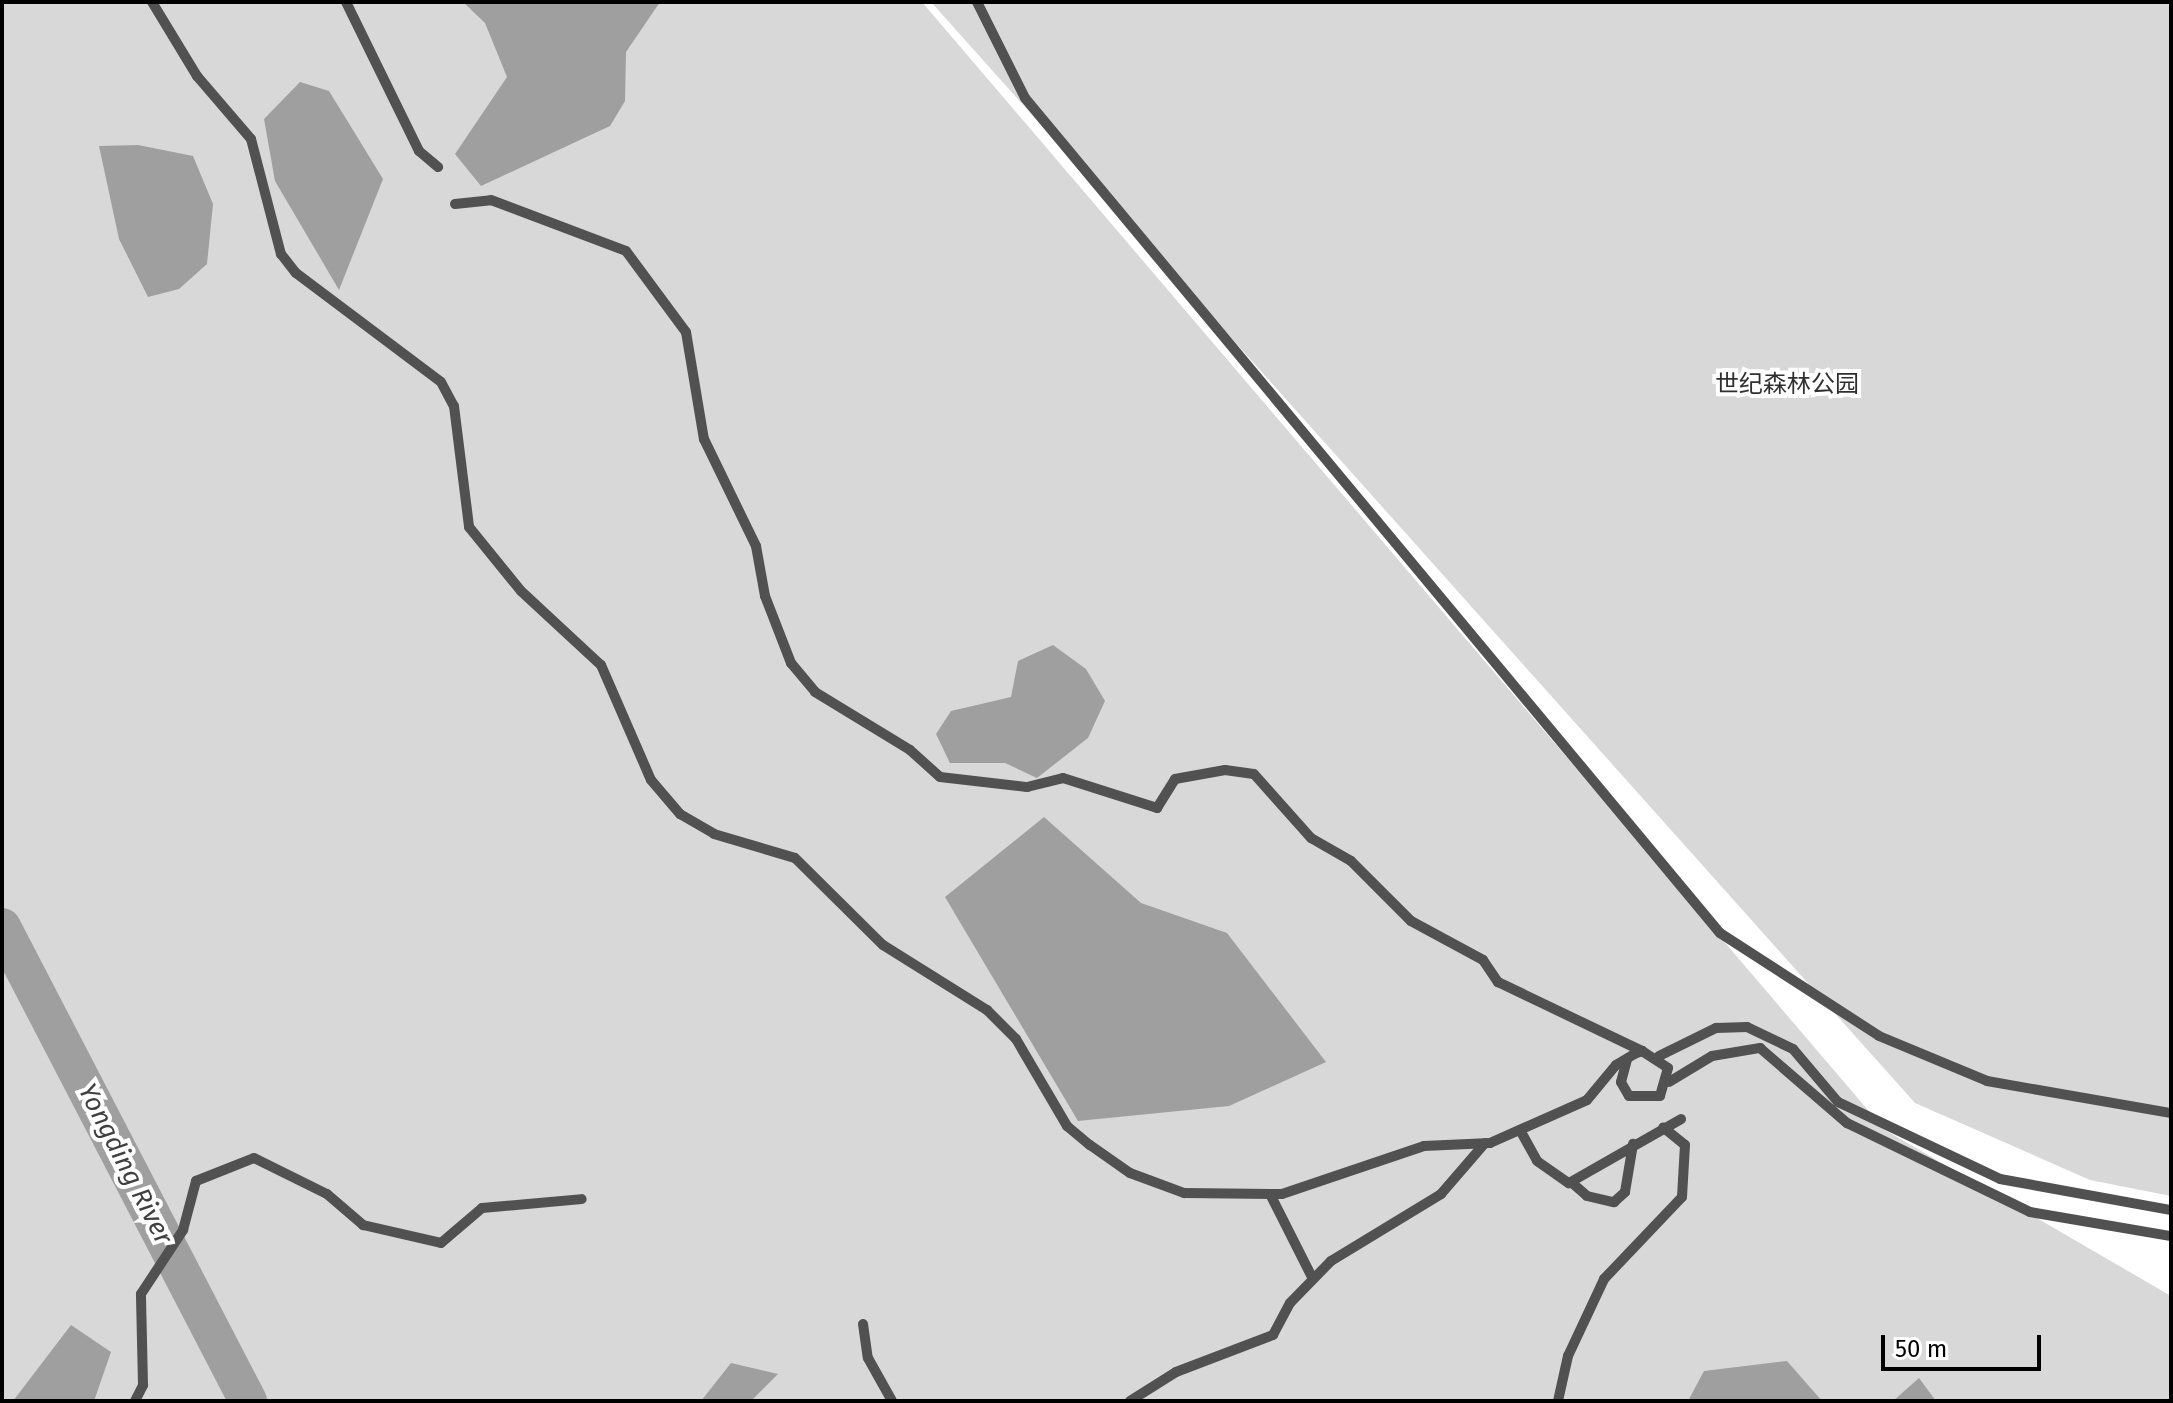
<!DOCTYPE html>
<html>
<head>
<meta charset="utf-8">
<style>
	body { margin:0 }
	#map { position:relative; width:2173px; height:1403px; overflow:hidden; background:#fff; font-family:"Fira Sans","Noto Sans SC",sans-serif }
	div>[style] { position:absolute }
	.green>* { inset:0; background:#d8d8d8 }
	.water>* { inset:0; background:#9f9f9f }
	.river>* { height:38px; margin:-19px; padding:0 19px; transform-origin:19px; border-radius:19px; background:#9f9f9f }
	.lane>* { height:10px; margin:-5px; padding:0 5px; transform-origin:5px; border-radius:5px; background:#515151 }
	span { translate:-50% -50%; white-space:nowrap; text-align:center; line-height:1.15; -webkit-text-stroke:8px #fff; paint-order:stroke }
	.park-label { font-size:24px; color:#2f2f2f }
	.water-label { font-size:26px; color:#404040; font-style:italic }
	.frame { position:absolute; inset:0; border:4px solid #000; pointer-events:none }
	.scale { position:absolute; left:1881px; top:1335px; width:160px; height:36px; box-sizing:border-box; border:4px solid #000; border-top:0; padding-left:10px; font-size:24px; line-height:28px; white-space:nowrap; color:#000; -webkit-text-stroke:6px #fff; paint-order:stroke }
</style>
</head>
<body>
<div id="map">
	<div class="green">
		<div style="clip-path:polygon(2px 2px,922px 2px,1885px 1130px,2171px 1296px,2171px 1401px,2px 1401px)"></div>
		<div style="clip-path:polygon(931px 2px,2171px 2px,2171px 1196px,2090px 1180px,1915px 1103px)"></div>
	</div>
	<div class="water">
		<div style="clip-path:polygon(463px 2px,660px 2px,626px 52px,625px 101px,610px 126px,481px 186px,455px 154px,507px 77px,485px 23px)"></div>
		<div style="clip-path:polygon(300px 82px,329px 91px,383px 179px,339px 290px,275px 181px,264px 119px)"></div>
		<div style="clip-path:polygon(138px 145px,193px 156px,213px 204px,207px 264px,179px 289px,148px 297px,119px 239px,99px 146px)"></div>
		<div style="clip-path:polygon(1053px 645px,1086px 669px,1105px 701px,1088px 738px,1037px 778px,1005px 763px,950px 763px,936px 734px,951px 711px,1011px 697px,1018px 661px)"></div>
		<div style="clip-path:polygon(1044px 817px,1141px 903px,1227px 933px,1326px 1062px,1229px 1106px,1078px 1121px,945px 897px)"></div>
		<div style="clip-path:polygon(71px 1325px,111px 1352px,94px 1401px,13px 1401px)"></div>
		<div style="clip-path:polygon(1787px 1361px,1822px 1401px,1688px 1401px,1704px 1371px)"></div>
		<div style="clip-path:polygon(731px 1363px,778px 1374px,751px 1401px,701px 1401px)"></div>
		<div style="clip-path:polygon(1919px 1378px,1936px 1401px,1893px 1401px)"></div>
	</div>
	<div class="river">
		<div style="left:2px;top:927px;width:534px;rotate:62.57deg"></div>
	</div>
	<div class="lane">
		<div style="left:152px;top:2px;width:87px;rotate:58.7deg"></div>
		<div style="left:197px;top:76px;width:83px;rotate:49.4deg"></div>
		<div style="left:251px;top:139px;width:119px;rotate:75.4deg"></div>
		<div style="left:281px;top:254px;width:24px;rotate:52deg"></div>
		<div style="left:296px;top:273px;width:181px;rotate:36.9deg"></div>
		<div style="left:441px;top:382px;width:27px;rotate:62deg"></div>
		<div style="left:454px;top:406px;width:122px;rotate:82.9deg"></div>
		<div style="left:469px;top:527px;width:82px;rotate:50.9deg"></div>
		<div style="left:521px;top:591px;width:109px;rotate:42.8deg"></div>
		<div style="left:601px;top:665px;width:125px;rotate:66.5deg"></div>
		<div style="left:651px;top:780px;width:45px;rotate:49.5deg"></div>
		<div style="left:680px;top:814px;width:39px;rotate:30deg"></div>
		<div style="left:714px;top:834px;width:84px;rotate:16.5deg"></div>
		<div style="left:795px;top:858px;width:124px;rotate:44.7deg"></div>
		<div style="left:883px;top:945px;width:123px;rotate:32deg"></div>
		<div style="left:987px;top:1010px;width:41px;rotate:45deg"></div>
		<div style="left:1016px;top:1039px;width:101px;rotate:59.6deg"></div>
		<div style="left:1067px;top:1126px;width:30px;rotate:40deg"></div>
		<div style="left:1090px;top:1145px;width:49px;rotate:35deg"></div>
		<div style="left:1130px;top:1173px;width:58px;rotate:20.3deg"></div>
		<div style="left:1184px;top:1193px;width:98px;rotate:0.6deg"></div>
		<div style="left:1282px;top:1194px;width:150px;rotate:-18.7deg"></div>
		<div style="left:1424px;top:1146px;width:66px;rotate:-2.6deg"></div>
		<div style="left:1490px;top:1143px;width:106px;rotate:-23.9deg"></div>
		<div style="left:1587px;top:1100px;width:45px;rotate:-50.4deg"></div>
		<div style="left:1616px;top:1065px;width:21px;rotate:-31deg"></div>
		<div style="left:1634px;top:1054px;width:9px;rotate:-21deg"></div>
		<div style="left:1642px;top:1051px;width:31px;rotate:33deg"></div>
		<div style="left:1668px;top:1068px;width:29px;rotate:106deg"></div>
		<div style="left:1660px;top:1096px;width:31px;rotate:180deg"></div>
		<div style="left:1629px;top:1096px;width:16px;rotate:-120deg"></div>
		<div style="left:1621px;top:1082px;width:24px;rotate:-75deg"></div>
		<div style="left:346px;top:2px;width:166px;rotate:63.9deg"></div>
		<div style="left:419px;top:151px;width:25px;rotate:40deg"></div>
		<div style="left:977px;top:2px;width:107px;rotate:63.4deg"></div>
		<div style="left:1025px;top:98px;width:1086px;rotate:50.23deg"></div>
		<div style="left:1720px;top:933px;width:189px;rotate:32.9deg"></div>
		<div style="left:1879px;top:1036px;width:117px;rotate:22.6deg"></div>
		<div style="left:1987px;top:1081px;width:187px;rotate:9.9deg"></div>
		<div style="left:455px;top:204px;width:36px;rotate:-6deg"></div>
		<div style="left:491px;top:200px;width:144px;rotate:20.7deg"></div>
		<div style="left:626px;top:251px;width:101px;rotate:53.5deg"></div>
		<div style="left:686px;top:332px;width:109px;rotate:80.5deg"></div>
		<div style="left:704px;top:439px;width:119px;rotate:64.1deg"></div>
		<div style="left:756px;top:546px;width:51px;rotate:79.8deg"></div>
		<div style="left:765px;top:596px;width:72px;rotate:68.8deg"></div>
		<div style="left:791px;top:663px;width:38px;rotate:50deg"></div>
		<div style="left:815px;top:692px;width:111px;rotate:31.4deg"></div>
		<div style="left:910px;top:750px;width:40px;rotate:42deg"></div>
		<div style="left:940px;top:777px;width:88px;rotate:6.6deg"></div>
		<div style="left:1027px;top:787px;width:37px;rotate:-14deg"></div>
		<div style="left:1063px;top:778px;width:99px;rotate:17.7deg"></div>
		<div style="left:1157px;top:808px;width:34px;rotate:-58deg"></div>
		<div style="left:1175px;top:779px;width:51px;rotate:-10.2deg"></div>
		<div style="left:1225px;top:770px;width:29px;rotate:8deg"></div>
		<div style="left:1254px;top:774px;width:86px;rotate:48.3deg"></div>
		<div style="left:1311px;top:838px;width:46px;rotate:29.9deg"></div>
		<div style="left:1351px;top:861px;width:85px;rotate:45deg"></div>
		<div style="left:1411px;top:921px;width:82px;rotate:28.4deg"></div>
		<div style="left:1483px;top:960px;width:27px;rotate:56deg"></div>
		<div style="left:1498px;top:982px;width:160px;rotate:25.6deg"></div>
		<div style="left:1659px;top:1056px;width:64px;rotate:-26.2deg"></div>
		<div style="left:1716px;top:1028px;width:31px;rotate:-2deg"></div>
		<div style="left:1747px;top:1027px;width:51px;rotate:25.6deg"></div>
		<div style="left:1793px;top:1049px;width:70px;rotate:49.7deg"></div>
		<div style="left:1838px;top:1102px;width:179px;rotate:25.4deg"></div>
		<div style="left:2000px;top:1179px;width:174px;rotate:10.3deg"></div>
		<div style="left:1669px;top:1082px;width:50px;rotate:-31.2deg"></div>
		<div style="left:1712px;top:1056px;width:49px;rotate:-9.5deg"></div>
		<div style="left:1760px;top:1048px;width:115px;rotate:40.8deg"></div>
		<div style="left:1847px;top:1123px;width:203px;rotate:25.9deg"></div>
		<div style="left:2030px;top:1212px;width:143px;rotate:9.7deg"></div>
		<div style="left:1520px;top:1130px;width:35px;rotate:61deg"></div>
		<div style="left:1537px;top:1161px;width:39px;rotate:35deg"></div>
		<div style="left:1569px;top:1183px;width:129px;rotate:-29.7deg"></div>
		<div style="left:1571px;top:1182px;width:21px;rotate:41deg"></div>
		<div style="left:1587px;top:1196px;width:28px;rotate:13deg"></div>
		<div style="left:1614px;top:1202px;width:15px;rotate:-42deg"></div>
		<div style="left:1625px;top:1192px;width:49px;rotate:-80.5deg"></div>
		<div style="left:1270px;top:1194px;width:95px;rotate:63.2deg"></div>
		<div style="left:863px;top:1324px;width:34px;rotate:82deg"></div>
		<div style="left:868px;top:1358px;width:49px;rotate:60.8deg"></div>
		<div style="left:135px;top:1401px;width:18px;rotate:-63deg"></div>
		<div style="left:143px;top:1385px;width:91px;rotate:-91.3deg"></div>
		<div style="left:141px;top:1294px;width:77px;rotate:-56.7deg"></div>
		<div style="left:183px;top:1230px;width:51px;rotate:-75.1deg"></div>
		<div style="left:196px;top:1181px;width:62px;rotate:-21.6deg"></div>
		<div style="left:254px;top:1158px;width:81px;rotate:26.3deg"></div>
		<div style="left:327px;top:1194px;width:48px;rotate:40.7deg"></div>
		<div style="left:363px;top:1225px;width:80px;rotate:13deg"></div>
		<div style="left:441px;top:1243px;width:54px;rotate:-40.5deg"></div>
		<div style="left:482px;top:1208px;width:100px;rotate:-5.1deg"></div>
		<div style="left:1130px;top:1401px;width:54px;rotate:-32.2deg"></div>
		<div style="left:1176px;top:1372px;width:104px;rotate:-20.9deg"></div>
		<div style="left:1273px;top:1335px;width:36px;rotate:-62deg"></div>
		<div style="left:1290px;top:1303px;width:59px;rotate:-45.7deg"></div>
		<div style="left:1331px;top:1261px;width:129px;rotate:-31.3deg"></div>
		<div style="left:1441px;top:1194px;width:67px;rotate:-49.2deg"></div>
		<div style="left:1558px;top:1401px;width:46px;rotate:-77.5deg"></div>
		<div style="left:1568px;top:1356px;width:85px;rotate:-64.9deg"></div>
		<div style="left:1604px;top:1279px;width:113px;rotate:-46.4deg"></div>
		<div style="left:1682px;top:1197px;width:52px;rotate:-86.7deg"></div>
		<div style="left:1685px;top:1145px;width:28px;rotate:-141deg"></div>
	</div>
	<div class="park-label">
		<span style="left:1787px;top:385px">世纪森林公园</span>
	</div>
	<div class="water-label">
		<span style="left:125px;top:1164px;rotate:63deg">Yongding River</span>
	</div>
	<div class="frame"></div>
	<div class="scale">50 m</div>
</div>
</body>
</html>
